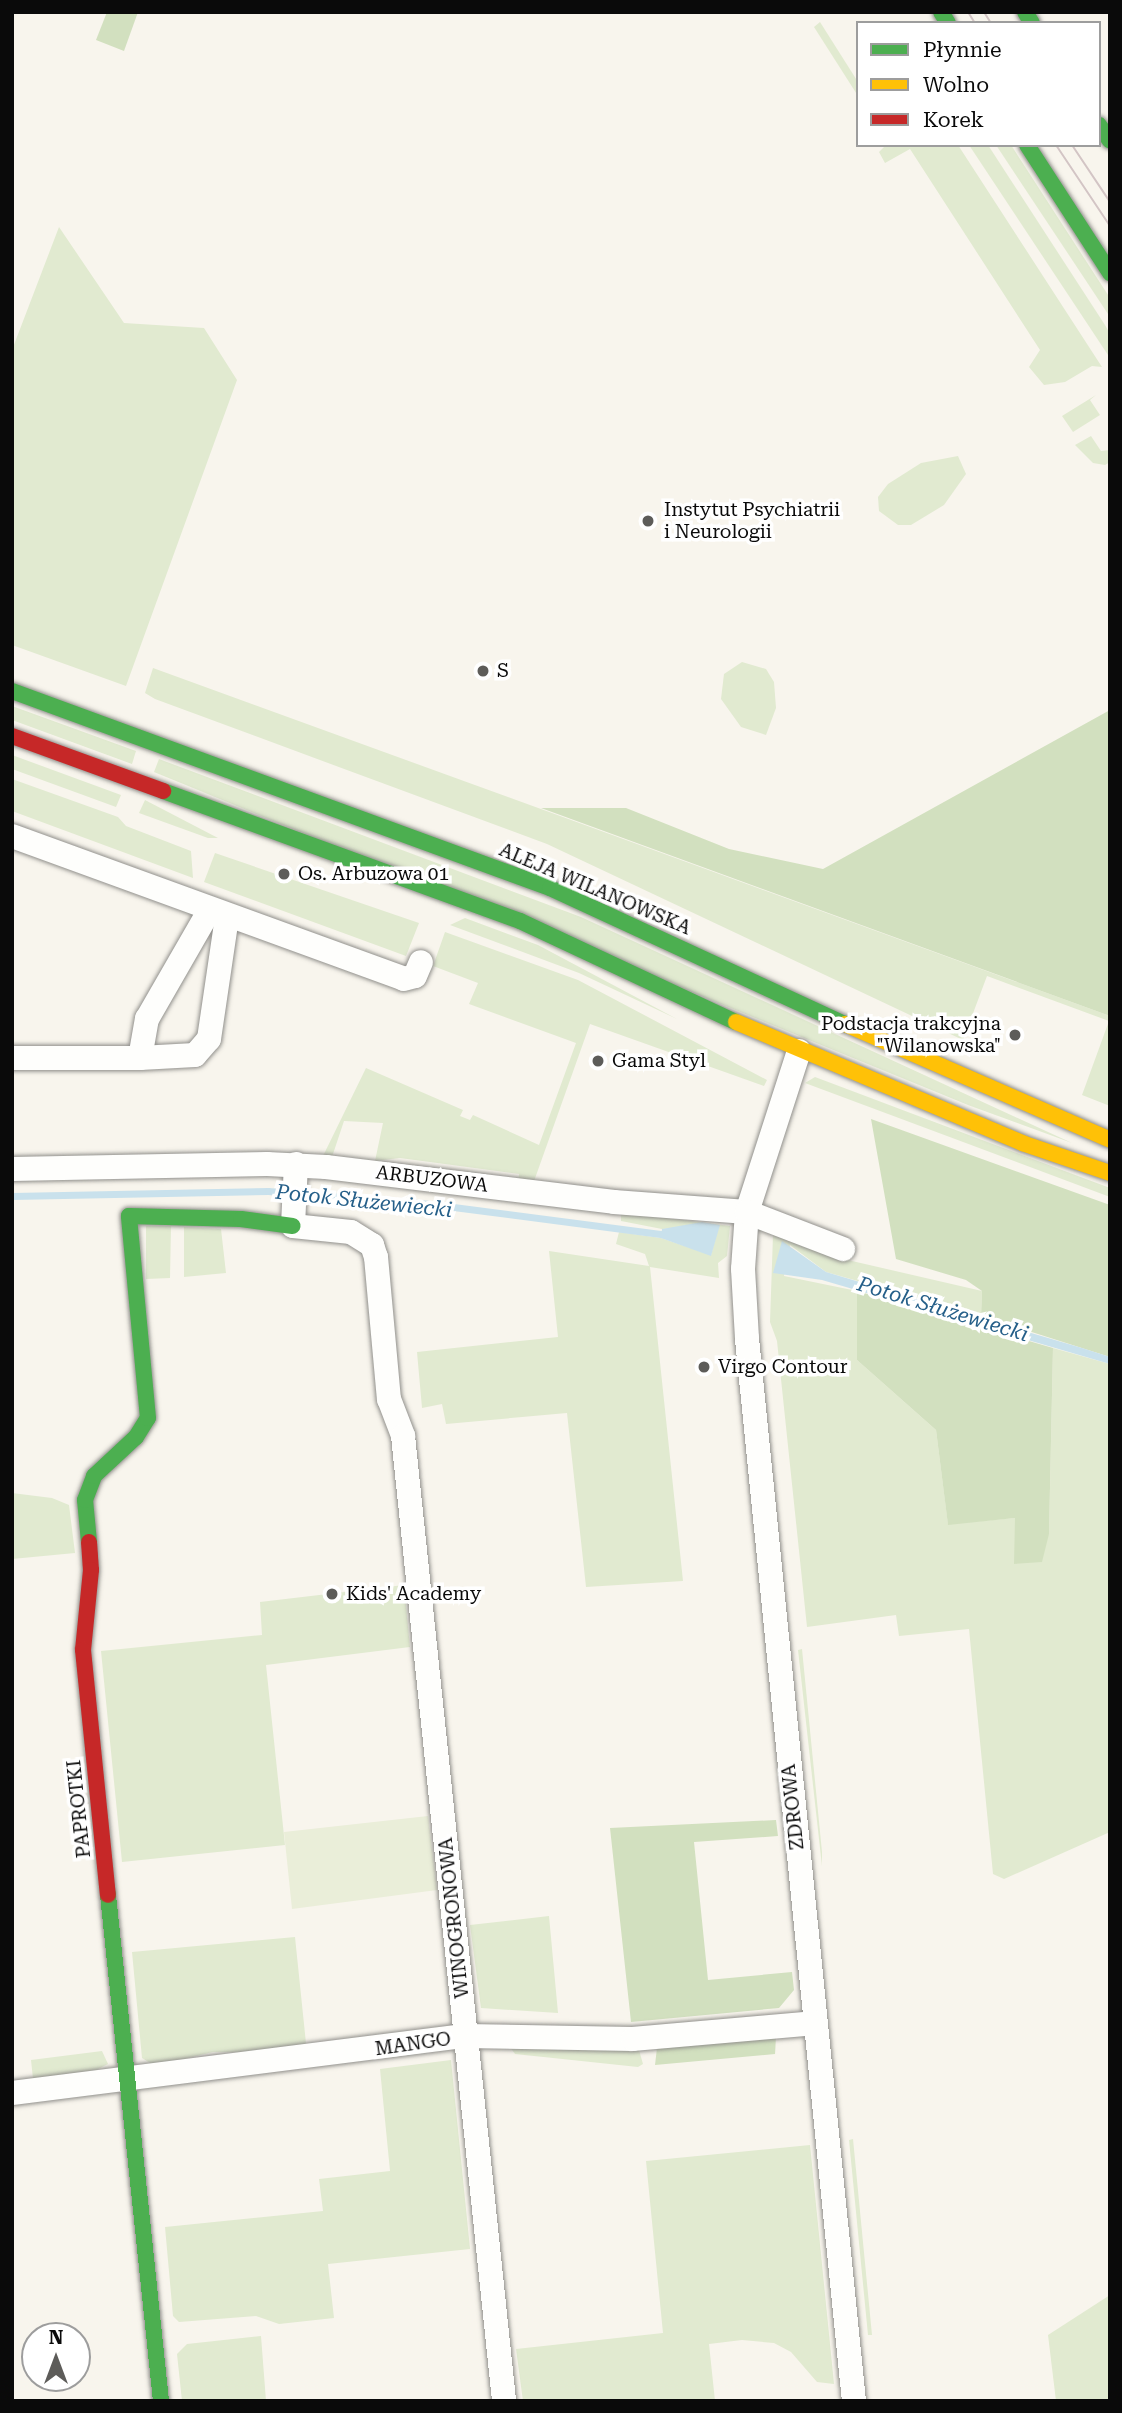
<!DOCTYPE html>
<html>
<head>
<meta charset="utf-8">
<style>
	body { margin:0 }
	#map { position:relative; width:1122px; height:2413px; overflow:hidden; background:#f8f5ed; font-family:"Roboto Serif",serif }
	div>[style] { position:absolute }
	.green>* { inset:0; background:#e1ead0 }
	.forest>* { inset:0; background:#d2e0bf }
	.pitch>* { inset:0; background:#eaeed9 }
	.water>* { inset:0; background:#c9e1ec }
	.stream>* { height:7px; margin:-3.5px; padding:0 3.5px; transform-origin:3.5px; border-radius:3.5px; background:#c9e1ec }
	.roads { filter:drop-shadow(0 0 2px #91908c) drop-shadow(0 0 2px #91908c) }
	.street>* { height:24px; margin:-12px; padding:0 12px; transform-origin:12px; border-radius:12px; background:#fefefc }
	.fast>* { height:16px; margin:-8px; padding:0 8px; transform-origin:8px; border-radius:8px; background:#4caf50 }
	.slow>* { height:16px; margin:-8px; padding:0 8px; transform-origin:8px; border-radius:8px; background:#ffc107 }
	.jam>* { height:16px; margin:-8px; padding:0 8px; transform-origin:8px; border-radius:8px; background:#c62828 }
	.tram>* { height:2px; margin:-1px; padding:0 1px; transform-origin:1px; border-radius:1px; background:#d3c5c5 }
	.dots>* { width:19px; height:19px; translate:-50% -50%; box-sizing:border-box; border:4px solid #fff; border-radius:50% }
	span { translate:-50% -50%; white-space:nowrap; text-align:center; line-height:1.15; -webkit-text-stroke:7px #fff; paint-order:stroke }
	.poi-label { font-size:19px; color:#0a0a0a }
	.left { translate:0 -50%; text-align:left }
	.right { translate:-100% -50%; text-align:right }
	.street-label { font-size:19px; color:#0a0a0a }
	.water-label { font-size:21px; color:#255f89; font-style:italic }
	.frame { position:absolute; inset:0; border:14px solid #0a0a0a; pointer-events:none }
	.legend { position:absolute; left:856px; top:21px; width:245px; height:126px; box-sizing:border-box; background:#fff; border:2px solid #9d9d9d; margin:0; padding:9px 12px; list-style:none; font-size:21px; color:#0a0a0a }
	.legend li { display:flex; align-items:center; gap:14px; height:35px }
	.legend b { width:35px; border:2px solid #9d9d9d }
	.north { position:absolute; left:21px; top:2322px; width:70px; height:70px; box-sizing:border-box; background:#fff; border:2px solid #9d9d9d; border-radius:50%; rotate:0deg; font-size:19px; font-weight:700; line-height:28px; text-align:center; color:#0a0a0a }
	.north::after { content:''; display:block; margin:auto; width:24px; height:32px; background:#5d5c59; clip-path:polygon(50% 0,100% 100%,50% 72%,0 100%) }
</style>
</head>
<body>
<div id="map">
	<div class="green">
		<div style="clip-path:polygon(820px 22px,858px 82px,858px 96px,814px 27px)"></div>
		<div style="clip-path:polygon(886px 145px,958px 145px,1102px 367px,1092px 366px,1065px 382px,1044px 385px,1029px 367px,1040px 350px,910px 149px,885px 163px,879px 152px)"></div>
		<div style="clip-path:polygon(969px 145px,988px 145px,1105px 325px,1110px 334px,1110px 358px)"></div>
		<div style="clip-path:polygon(996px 145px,1011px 145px,1110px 298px,1110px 317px)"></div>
		<div style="clip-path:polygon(59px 227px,124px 323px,204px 328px,237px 380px,126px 686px,12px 645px,12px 350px)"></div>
		<div style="clip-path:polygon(1096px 395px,1090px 400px,1100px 415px,1073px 432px,1062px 416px)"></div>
		<div style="clip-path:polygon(1091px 436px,1101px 451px,1110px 450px,1110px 462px,1105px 465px,1093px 463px,1075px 445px)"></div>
		<div style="clip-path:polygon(958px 456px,966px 474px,944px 505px,911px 525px,898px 525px,879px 511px,878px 497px,888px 484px,921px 463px)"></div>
		<div style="clip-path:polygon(742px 662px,766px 669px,774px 682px,776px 708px,766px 735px,741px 727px,721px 699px,724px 674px)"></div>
		<div style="clip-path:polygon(153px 668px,1110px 1016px,1110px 1106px,1082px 1095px,1109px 1021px,987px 976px,963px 1040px,547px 844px,155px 699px,145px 693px)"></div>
		<div style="clip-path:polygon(12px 706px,136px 751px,132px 764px,12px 720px)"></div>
		<div style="clip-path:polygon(12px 755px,121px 795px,116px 807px,12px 769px)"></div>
		<div style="clip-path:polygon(159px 759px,581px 917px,1072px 1143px,968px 1105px,154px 772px)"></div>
		<div style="clip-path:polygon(12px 779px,118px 817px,126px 826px,191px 851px,193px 878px,12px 811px)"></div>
		<div style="clip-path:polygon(145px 800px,218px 838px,208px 838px,139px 813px)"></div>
		<div style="clip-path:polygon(215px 853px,419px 923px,406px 956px,204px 882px)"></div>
		<div style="clip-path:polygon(465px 918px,538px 945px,677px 1019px,579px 973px,450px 925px)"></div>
		<div style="clip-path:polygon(445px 932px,578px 980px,767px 1080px,764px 1086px,590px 1024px,533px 1184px,518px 1182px,519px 1174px,400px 1158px,375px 1161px,383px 1123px,344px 1121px,332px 1157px,323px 1156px,366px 1068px,463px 1110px,460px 1116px,470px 1120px,473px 1115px,539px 1145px,576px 1043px,469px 1004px,478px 983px,433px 966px)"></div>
		<div style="clip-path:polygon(815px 1077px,1110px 1188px,1110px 1197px,805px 1083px)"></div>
		<div style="clip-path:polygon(621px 1212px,730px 1226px,727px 1256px,718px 1263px,719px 1278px,650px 1267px,683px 1581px,586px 1587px,567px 1413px,446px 1424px,442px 1404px,422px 1408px,417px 1352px,558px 1337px,549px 1251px,649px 1266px,645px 1254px,616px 1244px,619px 1232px,661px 1238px,711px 1255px,719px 1225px,662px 1229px,621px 1221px)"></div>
		<div style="clip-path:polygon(146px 1226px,171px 1226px,170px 1278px,146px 1279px)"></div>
		<div style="clip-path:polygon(184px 1227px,221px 1229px,226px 1273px,184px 1277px)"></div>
		<div style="clip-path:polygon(773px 1235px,852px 1261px,982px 1291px,981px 1316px,826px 1272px,790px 1245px,784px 1276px,857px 1291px,857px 1360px,936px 1430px,948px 1524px,1015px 1518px,1015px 1564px,1049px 1534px,1053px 1348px,1110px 1364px,1110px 1832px,1004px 1879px,993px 1874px,969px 1629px,899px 1636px,896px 1615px,807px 1627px,777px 1341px,770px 1322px)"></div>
		<div style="clip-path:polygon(12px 1493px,52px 1498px,69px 1505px,75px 1553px,12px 1559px)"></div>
		<div style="clip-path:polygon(404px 1585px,410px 1647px,266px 1665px,285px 1845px,122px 1862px,101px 1651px,262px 1635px,260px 1602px)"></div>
		<div style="clip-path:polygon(802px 1649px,822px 1852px,822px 1866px,798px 1650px)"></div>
		<div style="clip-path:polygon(549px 1916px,558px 2013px,481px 2008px,470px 1925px)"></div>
		<div style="clip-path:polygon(295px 1937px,307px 2053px,213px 2052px,155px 2066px,142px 2058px,132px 1952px)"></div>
		<div style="clip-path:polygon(510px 2047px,639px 2050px,643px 2064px,638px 2067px,515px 2054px)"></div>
		<div style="clip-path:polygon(102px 2051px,108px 2064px,92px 2072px,33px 2079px,31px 2060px)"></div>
		<div style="clip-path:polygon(451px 2060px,470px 2249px,328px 2264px,334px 2318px,279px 2324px,256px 2316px,179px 2322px,173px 2316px,165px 2227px,323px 2211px,319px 2179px,390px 2171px,380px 2069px)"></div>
		<div style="clip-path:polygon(853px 2139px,872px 2335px,868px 2335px,849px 2140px)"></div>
		<div style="clip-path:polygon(810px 2145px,834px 2384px,817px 2382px,791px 2352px,774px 2343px,742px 2340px,709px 2344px,715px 2401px,523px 2401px,516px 2349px,663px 2333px,646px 2161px)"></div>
		<div style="clip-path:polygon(1110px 2295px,1110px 2401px,1056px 2401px,1048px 2335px)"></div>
		<div style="clip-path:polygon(261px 2336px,266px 2401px,182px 2401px,177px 2354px,187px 2344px)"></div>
	</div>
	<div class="forest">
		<div style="clip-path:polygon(107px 12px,138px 12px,124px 51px,96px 40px)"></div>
		<div style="clip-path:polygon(1110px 710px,1110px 1016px,541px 808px,626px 808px,729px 849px,823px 869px)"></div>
		<div style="clip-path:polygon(871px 1119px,1110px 1205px,1110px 1357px,981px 1316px,982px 1291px,966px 1280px,896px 1259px)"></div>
		<div style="clip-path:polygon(857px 1291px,1053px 1348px,1049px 1534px,1042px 1562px,1014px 1564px,1015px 1518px,948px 1525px,936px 1430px,857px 1360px)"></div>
		<div style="clip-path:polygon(776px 1820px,778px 1836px,694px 1842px,708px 1980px,792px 1972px,794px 1990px,779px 2008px,631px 2022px,610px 1828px)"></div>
		<div style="clip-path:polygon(776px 2037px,775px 2054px,655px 2065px,657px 2048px)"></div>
	</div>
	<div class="pitch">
		<div style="clip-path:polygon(428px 1816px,437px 1890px,292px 1909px,284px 1832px)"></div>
	</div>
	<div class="water">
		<div style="clip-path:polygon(702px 1222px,720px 1225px,711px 1256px,661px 1238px,662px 1229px)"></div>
		<div style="clip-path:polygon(782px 1241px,826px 1272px,1082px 1348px,1110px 1357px,1110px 1364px,822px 1280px,773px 1273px)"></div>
	</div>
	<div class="stream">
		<div style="left:12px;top:1196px;width:256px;rotate:-1.1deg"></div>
		<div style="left:268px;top:1191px;width:163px;rotate:4.6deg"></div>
		<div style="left:430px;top:1204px;width:242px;rotate:7.4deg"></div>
	</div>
	<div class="roads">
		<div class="street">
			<div style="left:12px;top:836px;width:417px;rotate:20deg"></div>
			<div style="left:404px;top:979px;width:11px;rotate:-15deg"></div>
			<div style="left:415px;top:976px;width:15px;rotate:-67deg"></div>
			<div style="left:799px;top:1051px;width:169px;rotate:107.9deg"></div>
			<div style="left:747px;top:1212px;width:57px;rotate:94deg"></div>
			<div style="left:743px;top:1269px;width:70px;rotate:86.7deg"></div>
			<div style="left:747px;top:1339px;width:1067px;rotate:84.25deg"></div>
			<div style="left:12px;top:1058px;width:128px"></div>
			<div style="left:140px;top:1058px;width:40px;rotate:-80deg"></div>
			<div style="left:147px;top:1019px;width:125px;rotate:-60.1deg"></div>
			<div style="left:140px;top:1058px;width:55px;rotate:-3.1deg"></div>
			<div style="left:195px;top:1055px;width:21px;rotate:-49deg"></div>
			<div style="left:209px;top:1039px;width:123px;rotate:-81.6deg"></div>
			<div style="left:296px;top:1164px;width:62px;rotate:92.8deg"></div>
			<div style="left:293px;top:1226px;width:58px;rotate:5.9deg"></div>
			<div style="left:351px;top:1232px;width:25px;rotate:32deg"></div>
			<div style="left:372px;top:1245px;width:13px;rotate:72deg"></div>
			<div style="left:376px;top:1257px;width:143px;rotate:84.8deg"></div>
			<div style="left:389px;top:1399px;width:40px;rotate:69deg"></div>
			<div style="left:403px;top:1436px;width:970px;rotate:84.02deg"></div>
			<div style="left:12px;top:1169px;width:255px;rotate:-1.1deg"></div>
			<div style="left:267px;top:1164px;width:59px;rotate:2.9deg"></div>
			<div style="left:326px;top:1167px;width:290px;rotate:6.9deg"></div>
			<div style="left:614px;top:1202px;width:133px;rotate:4.3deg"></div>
			<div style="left:747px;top:1212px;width:103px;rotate:21.1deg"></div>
			<div style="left:12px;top:2093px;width:458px;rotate:-7.2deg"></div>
			<div style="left:466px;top:2036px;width:167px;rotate:1deg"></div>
			<div style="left:633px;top:2039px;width:183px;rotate:-5deg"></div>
		</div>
		<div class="fast">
			<div style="left:941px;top:12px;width:13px;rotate:58deg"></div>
			<div style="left:1025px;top:12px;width:13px;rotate:58deg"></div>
			<div style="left:1099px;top:125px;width:19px;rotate:55deg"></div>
			<div style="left:1027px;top:145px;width:153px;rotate:57deg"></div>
			<div style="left:12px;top:691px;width:573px;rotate:20.11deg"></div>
			<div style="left:550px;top:888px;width:325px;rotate:24.8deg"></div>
			<div style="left:163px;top:791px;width:380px;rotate:20deg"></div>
			<div style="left:520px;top:921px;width:238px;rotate:25.1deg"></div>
			<div style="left:89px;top:1542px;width:42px;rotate:-95.4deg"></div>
			<div style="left:85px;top:1500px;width:26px;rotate:-69deg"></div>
			<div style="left:94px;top:1476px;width:57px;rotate:-42.9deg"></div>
			<div style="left:136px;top:1437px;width:22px;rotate:-58deg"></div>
			<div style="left:148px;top:1418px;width:203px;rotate:-95.4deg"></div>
			<div style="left:129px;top:1216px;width:112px;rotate:1.5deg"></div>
			<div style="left:241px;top:1219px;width:52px;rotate:7.7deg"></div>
			<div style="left:108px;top:1895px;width:509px;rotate:84.02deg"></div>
		</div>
		<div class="slow">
			<div style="left:736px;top:1022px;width:311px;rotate:22.9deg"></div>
			<div style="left:1022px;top:1143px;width:93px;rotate:18.8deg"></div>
			<div style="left:845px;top:1024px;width:289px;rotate:23.6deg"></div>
		</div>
		<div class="jam">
			<div style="left:12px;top:736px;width:161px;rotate:20deg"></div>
			<div style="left:89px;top:1542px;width:28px;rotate:86deg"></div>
			<div style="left:91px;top:1570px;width:80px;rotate:95.7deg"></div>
			<div style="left:83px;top:1650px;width:246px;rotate:84.2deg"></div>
		</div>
	</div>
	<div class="tram">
		<div style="left:968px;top:12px;width:13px;rotate:58deg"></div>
		<div style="left:984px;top:12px;width:13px;rotate:58deg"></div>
		<div style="left:1056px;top:145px;width:97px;rotate:56.3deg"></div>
		<div style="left:1072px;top:145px;width:69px;rotate:56.3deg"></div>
	</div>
	<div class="dots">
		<div style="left:648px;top:521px;background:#5d5c59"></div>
		<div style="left:483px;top:671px;background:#5d5c59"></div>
		<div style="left:284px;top:874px;background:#5d5c59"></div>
		<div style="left:1015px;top:1035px;background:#5d5c59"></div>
		<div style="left:598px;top:1061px;background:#5d5c59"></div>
		<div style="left:704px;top:1367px;background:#5d5c59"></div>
		<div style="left:332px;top:1594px;background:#5d5c59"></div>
	</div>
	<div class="poi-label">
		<span class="left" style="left:664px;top:521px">Instytut Psychiatrii<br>i Neurologii</span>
		<span class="left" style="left:497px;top:671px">S</span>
		<span class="left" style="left:298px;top:874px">Os. Arbuzowa 01</span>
		<span class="right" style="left:1001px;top:1035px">Podstacja trakcyjna<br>"Wilanowska"</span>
		<span class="left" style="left:612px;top:1061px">Gama Styl</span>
		<span class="left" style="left:718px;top:1367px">Virgo Contour</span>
		<span class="left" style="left:346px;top:1594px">Kids' Academy</span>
	</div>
	<div class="street-label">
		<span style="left:595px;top:889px;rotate:23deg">ALEJA WILANOWSKA</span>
		<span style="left:432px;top:1179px;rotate:7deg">ARBUZOWA</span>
		<span style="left:793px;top:1807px;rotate:-96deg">ZDROWA</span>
		<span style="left:79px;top:1809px;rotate:-96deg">PAPROTKI</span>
		<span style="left:454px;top:1918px;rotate:-96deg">WINOGRONOWA</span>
		<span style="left:413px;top:2044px;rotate:-8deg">MANGO</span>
	</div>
	<div class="water-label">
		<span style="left:364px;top:1201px;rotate:6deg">Potok Służewiecki</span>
		<span style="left:943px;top:1309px;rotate:17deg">Potok Służewiecki</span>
	</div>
	<div class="frame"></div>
	<ul class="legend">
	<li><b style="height:9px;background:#4caf50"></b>Płynnie</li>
	<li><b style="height:9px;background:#ffc107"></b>Wolno</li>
	<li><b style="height:9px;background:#c62828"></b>Korek</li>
	</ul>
	<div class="north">N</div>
</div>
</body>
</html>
